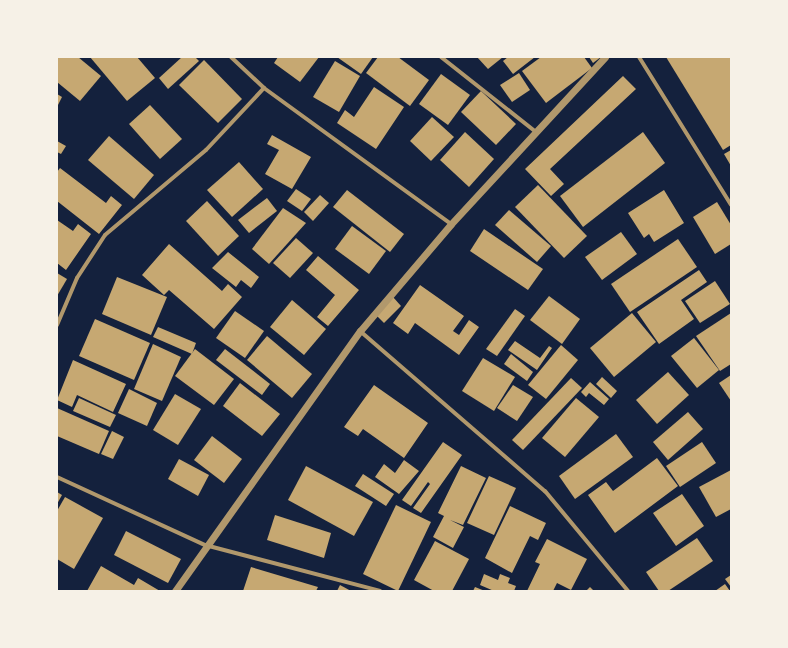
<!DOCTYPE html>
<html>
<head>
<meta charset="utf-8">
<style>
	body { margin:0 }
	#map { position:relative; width:788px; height:648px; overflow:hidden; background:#14213d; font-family:"Fira Sans",sans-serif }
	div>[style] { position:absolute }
	.building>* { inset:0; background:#c6a872 }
	.minor>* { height:4px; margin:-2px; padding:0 2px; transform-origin:2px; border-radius:2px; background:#b1986c }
	.tertiary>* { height:7px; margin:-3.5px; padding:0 3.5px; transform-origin:3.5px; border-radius:3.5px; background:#b1986c }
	span { translate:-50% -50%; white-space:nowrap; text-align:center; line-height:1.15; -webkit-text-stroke:3px #f6f1e7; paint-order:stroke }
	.frame { position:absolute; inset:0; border:58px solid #f6f1e7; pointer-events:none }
</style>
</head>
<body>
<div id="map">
	<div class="building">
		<div style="clip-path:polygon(57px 57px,78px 57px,101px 76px,80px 101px,57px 82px)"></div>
		<div style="clip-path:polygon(90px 57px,137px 57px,155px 78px,127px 101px)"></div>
		<div style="clip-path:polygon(182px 57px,195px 57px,199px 61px,168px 89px,159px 78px)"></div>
		<div style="clip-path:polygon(278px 57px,319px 57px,300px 82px,274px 63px)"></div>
		<div style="clip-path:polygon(337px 57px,373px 57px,361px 74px)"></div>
		<div style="clip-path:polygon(378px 57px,398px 57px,429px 80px,410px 106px,366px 73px)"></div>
		<div style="clip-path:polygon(477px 57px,503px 57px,488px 69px)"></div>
		<div style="clip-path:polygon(508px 57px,535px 57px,513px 74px,503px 61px)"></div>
		<div style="clip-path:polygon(541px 57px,584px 57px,592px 68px,546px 103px,522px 71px)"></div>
		<div style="clip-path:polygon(589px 57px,601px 57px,593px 63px)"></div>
		<div style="clip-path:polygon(666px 57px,731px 57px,731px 145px,723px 150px)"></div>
		<div style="clip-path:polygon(204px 60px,242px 99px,218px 123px,179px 85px)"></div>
		<div style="clip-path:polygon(335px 61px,360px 76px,339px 112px,313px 97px)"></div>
		<div style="clip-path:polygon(519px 73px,530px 90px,512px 102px,500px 85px)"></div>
		<div style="clip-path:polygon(441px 74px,470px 95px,448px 125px,419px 104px)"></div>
		<div style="clip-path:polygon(623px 76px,636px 89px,550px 169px,564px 184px,551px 196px,525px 169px)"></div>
		<div style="clip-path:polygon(374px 87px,404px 107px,376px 149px,337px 123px,345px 110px,354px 117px)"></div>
		<div style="clip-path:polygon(481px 91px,516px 124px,496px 145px,461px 112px)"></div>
		<div style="clip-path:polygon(57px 94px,62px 97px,57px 107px)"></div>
		<div style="clip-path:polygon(150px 105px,182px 139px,160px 159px,129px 124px)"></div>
		<div style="clip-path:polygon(432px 117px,454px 137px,431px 161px,410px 141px)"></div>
		<div style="clip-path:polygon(465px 132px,494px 159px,469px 187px,440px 160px)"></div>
		<div style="clip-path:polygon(643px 132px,665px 163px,583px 227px,560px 196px)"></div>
		<div style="clip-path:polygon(272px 135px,311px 157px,292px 189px,265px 174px,279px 150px,267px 144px)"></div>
		<div style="clip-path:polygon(109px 136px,154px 175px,134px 199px,88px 160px)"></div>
		<div style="clip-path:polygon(57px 141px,66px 146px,61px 154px,57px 152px)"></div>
		<div style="clip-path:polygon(731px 150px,731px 166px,724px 154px)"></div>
		<div style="clip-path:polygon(239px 162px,263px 189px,232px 217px,207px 190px)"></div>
		<div style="clip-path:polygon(60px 168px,106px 203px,111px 196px,122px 205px,99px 234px,57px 201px,57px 172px)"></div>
		<div style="clip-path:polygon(538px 185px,587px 236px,564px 258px,515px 207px)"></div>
		<div style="clip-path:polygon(296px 189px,311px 199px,302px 211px,287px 201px)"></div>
		<div style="clip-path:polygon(347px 190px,404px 234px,390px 252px,333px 207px)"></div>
		<div style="clip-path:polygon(664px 190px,684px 223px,654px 242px,649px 234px,644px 238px,628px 213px)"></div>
		<div style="clip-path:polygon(320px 195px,329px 203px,313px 221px,304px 212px)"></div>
		<div style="clip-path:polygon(267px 198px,277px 211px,249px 233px,238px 220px)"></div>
		<div style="clip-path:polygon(207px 201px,239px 236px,218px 256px,186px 221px)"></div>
		<div style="clip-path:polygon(717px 202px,731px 225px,731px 244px,715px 254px,693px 217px)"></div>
		<div style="clip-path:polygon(283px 208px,306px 223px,269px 264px,252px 249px)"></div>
		<div style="clip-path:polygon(509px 210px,551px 246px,537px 262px,495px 225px)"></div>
		<div style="clip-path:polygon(57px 220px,73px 231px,78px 224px,91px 234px,66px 270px,57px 263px)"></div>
		<div style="clip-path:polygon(352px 226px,386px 251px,369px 274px,335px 249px)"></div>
		<div style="clip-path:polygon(484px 229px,543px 269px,528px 290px,470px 251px)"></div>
		<div style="clip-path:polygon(621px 232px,637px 254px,602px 280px,585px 257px)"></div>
		<div style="clip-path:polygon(296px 238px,313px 253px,290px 278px,273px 263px)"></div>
		<div style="clip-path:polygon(678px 239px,697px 267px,630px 312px,611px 284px)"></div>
		<div style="clip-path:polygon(169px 244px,222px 291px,228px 284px,242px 297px,214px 329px,169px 290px,164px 295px,142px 275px)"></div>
		<div style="clip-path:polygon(228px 252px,259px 277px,251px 288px,241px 280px,236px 287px,212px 268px)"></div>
		<div style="clip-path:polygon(318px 256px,359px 290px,328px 326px,317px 317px,335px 295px,306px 270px)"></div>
		<div style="clip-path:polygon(699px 270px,707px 282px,681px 300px,694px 319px,659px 344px,637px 312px)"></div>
		<div style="clip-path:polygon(57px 273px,67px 279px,57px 296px)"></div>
		<div style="clip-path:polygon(117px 277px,167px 297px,151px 335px,102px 314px)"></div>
		<div style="clip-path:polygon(715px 281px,730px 304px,700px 323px,685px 301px)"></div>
		<div style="clip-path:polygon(420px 285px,464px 316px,453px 331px,459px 335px,469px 320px,479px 327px,459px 355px,415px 323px,408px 334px,393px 323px)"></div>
		<div style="clip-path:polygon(549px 296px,580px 319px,562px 344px,530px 320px)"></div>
		<div style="clip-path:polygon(393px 297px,401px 306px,384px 323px,375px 314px)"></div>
		<div style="clip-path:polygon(292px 300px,326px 329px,304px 355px,270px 327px)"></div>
		<div style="clip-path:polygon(515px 309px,525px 316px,497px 356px,486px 349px)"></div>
		<div style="clip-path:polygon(235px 311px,264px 331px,245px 358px,216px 338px)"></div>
		<div style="clip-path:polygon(632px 313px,656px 342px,614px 377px,590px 348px)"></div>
		<div style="clip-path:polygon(731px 313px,731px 364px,720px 371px,696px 336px)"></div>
		<div style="clip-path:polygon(95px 319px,150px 343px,134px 380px,79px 356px)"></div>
		<div style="clip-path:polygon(158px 327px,196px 343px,192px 354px,153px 337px)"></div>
		<div style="clip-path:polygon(267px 336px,312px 374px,292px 398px,247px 360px)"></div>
		<div style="clip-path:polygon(694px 338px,719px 370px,697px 388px,671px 356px)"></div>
		<div style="clip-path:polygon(515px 341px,540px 358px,549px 346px,552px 348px,537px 370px,508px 350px)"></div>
		<div style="clip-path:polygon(153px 344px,181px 357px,162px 401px,134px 389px)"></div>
		<div style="clip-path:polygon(561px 345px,578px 360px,546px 399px,528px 385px)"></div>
		<div style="clip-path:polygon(195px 349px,234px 379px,214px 405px,175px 376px)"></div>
		<div style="clip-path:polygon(225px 349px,270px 384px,262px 395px,216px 360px)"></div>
		<div style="clip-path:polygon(511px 354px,533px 372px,527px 381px,504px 364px)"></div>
		<div style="clip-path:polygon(483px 358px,515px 377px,494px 411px,462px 391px)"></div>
		<div style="clip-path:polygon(73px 360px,126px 384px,113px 412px,77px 395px,72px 407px,57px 400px)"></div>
		<div style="clip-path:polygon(668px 372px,689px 395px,657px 424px,636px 400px)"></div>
		<div style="clip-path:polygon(731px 375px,731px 401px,719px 383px)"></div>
		<div style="clip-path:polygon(602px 377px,617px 391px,611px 398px,596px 384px)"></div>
		<div style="clip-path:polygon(571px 378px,582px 388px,523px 450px,512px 440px)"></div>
		<div style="clip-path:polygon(590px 382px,609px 399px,604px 405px,589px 393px,586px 397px,581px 392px)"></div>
		<div style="clip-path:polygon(240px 383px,280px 414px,262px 436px,223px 406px)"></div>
		<div style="clip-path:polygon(374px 385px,428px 423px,404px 458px,363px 429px,358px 436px,344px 427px)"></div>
		<div style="clip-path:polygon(513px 385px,533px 397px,517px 421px,497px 408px)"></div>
		<div style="clip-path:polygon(129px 389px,157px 403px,147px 426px,118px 413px)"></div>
		<div style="clip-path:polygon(175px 394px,201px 409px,178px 445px,153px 430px)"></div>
		<div style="clip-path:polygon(79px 398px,116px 415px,110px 427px,73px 411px)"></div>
		<div style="clip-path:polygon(576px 398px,599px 417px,565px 457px,542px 438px)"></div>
		<div style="clip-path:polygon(57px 408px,109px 431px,99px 454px,57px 436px)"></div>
		<div style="clip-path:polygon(688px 412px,703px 429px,668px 460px,653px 442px)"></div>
		<div style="clip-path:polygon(112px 431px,124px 437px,113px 459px,101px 454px)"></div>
		<div style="clip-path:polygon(616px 434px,633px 457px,575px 499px,559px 476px)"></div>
		<div style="clip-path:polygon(212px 436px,242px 459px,224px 483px,194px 460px)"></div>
		<div style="clip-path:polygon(443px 442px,462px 455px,421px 513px,413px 508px,430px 484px,428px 482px,411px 506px,402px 500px)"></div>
		<div style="clip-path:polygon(702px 442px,716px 463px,680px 487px,666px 466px)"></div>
		<div style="clip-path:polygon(657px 458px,678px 486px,615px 533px,588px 495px,606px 482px,613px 491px)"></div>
		<div style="clip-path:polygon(179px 459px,209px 475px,198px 496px,168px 479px)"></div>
		<div style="clip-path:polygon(404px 460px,419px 471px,399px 494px,375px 477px,384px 464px,395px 473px)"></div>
		<div style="clip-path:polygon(306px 466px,373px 502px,354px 536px,288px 500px)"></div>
		<div style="clip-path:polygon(461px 466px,486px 478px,463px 525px,450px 520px,464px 527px,453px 548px,433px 537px,444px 516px,438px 513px)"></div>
		<div style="clip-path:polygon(731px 470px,731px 509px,716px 517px,699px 487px)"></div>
		<div style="clip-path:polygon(363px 474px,394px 494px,386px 506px,355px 486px)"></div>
		<div style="clip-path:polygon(489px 476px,516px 488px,494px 535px,467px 523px)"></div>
		<div style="clip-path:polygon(57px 492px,62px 495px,57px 504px)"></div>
		<div style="clip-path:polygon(682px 494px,704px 526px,676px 546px,653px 513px)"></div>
		<div style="clip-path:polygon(65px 497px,103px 518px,74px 569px,57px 559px,57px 511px)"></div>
		<div style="clip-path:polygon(396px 505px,431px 522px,398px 591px,363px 574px)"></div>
		<div style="clip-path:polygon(510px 506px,546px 523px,538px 540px,530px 536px,512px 573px,485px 558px)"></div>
		<div style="clip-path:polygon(275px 515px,331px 533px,324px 558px,267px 540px)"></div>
		<div style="clip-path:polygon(126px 531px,181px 559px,168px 583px,114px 555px)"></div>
		<div style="clip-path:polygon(697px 538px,713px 561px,668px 591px,659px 591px,646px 572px)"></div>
		<div style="clip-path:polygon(547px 539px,587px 559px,571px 590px,557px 583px,553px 591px,527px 591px,540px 564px,535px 562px)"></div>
		<div style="clip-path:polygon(435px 541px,469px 559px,452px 591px,434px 591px,414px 580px)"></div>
		<div style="clip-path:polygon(101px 566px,134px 585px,138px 578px,160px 591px,87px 591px)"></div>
		<div style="clip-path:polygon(251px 567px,318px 587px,316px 591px,243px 591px)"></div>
		<div style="clip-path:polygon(484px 574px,498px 580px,500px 574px,510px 578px,508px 583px,516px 586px,514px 591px,494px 591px,480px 585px)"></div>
		<div style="clip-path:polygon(731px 575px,731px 587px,725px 579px)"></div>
		<div style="clip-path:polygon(725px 584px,730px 591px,715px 591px)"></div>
		<div style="clip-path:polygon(340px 585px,351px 591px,337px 591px)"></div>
		<div style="clip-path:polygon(475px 587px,485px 591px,473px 591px)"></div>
		<div style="clip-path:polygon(590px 587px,594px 591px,586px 591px)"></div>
	</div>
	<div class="minor">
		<div style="left:231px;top:57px;width:45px;rotate:43.2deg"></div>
		<div style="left:264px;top:88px;width:231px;rotate:36deg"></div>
		<div style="left:441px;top:57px;width:121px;rotate:38.3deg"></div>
		<div style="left:639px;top:57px;width:174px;rotate:58.1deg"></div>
		<div style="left:57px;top:325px;width:51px;rotate:-66.9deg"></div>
		<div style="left:77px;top:278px;width:51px;rotate:-56.9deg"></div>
		<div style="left:105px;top:235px;width:132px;rotate:-40.1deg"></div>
		<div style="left:206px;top:150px;width:85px;rotate:-46.9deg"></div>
		<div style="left:360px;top:331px;width:245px;rotate:40.9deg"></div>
		<div style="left:545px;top:491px;width:130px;rotate:50.3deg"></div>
		<div style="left:57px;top:477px;width:163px;rotate:24.7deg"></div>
		<div style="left:205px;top:545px;width:181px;rotate:14.7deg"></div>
	</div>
	<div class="tertiary">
		<div style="left:175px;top:591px;width:319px;rotate:-54.6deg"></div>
		<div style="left:360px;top:331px;width:140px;rotate:-49.6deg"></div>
		<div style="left:451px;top:224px;width:227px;rotate:-47.3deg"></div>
	</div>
	<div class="frame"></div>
</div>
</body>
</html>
